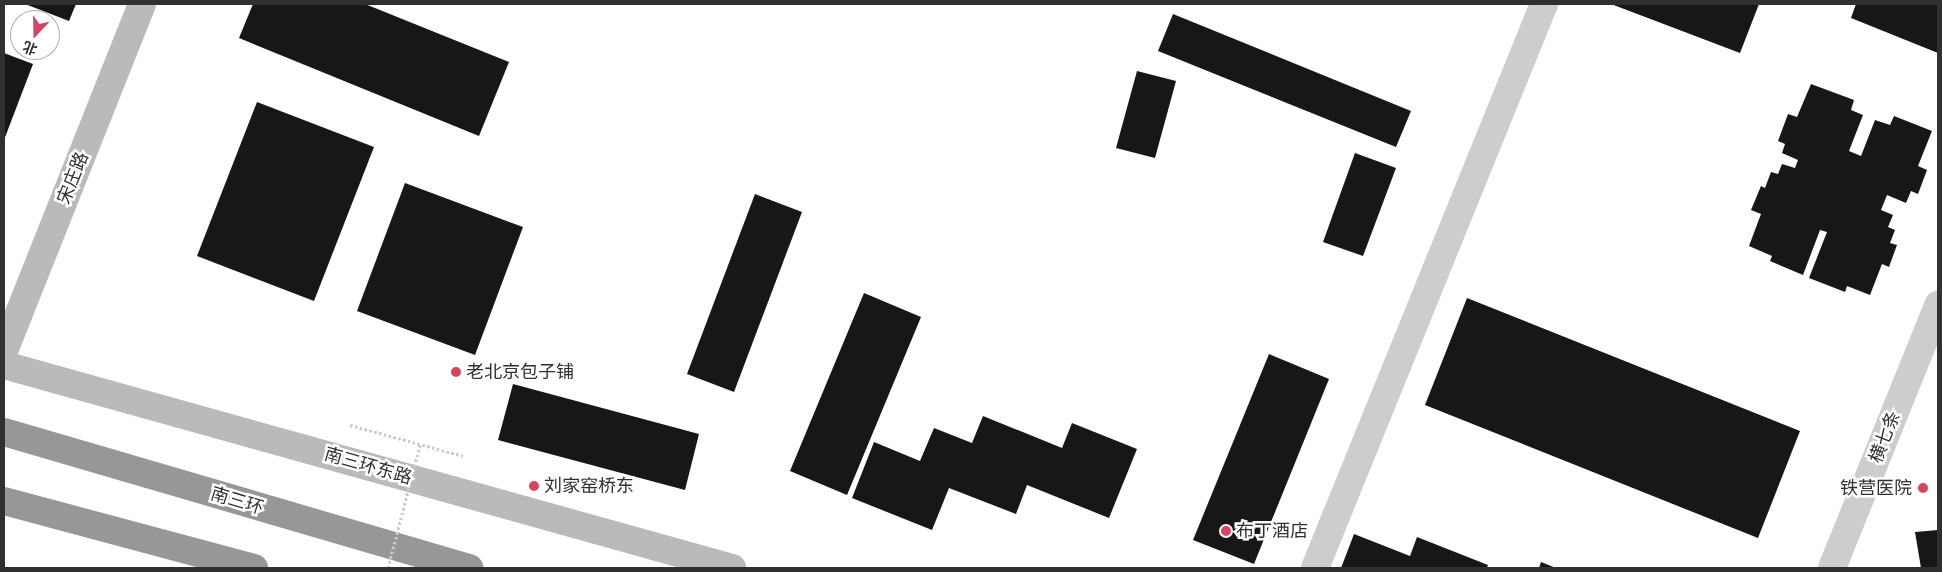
<!DOCTYPE html>
<html>
<head>
<meta charset="utf-8">
<style>
	body { margin:0 }
	#map { position:relative; width:1942px; height:572px; overflow:hidden; background:#fff; font-family:"PT Sans","Noto Sans SC",sans-serif }
	div>[style] { position:absolute }
	.building>* { inset:0; background:#171717 }
	.path>* { height:3px; margin-top:-1.5px; transform-origin:0; background:repeating-linear-gradient(90deg,#cacaca 0 2.5px,transparent 0 5px) }
	.street>* { height:28px; margin:-14px; padding:0 14px; transform-origin:14px; border-radius:14px; background:#cdcdcd }
	.secondary>* { height:28px; margin:-14px; padding:0 14px; transform-origin:14px; border-radius:14px; background:#bababa }
	.highway>* { height:28px; margin:-14px; padding:0 14px; transform-origin:14px; border-radius:14px; background:#979797 }
	.path-bridge>* { height:3px; margin-top:-1.5px; transform-origin:0; background:repeating-linear-gradient(90deg,#cacaca 0 2.5px,transparent 0 5px) }
	.dots>* { width:14px; height:14px; translate:-50% -50%; box-sizing:border-box; border:2px solid #fff; border-radius:50% }
	span { translate:-50% -50%; white-space:nowrap; text-align:center; line-height:1.15; -webkit-text-stroke:5px #fff; paint-order:stroke }
	.street-label { font-size:18px; color:#303030 }
	.poi-label { font-size:18px; color:#303030 }
	.left { translate:0 -50%; text-align:left }
	.right { translate:-100% -50%; text-align:right }
	.frame { position:absolute; inset:0; border:5px solid #303030; pointer-events:none }
	.north { position:absolute; left:10px; top:10px; width:50px; height:50px; box-sizing:border-box; background:#fff; border:1px solid #acacac; border-radius:50%; rotate:201deg; font-size:14px; font-weight:700; line-height:20px; text-align:center; color:#303030 }
	.north::after { content:''; display:block; margin:auto; width:18px; height:22px; background:#d74361; clip-path:polygon(50% 0,100% 100%,50% 72%,0 100%) }
</style>
</head>
<body>
<div id="map">
	<div class="building">
		<div style="clip-path:polygon(25px 4px,76px 4px,69px 21px)"></div>
		<div style="clip-path:polygon(253px 4px,365px 4px,509px 62px,479px 136px,239px 38px)"></div>
		<div style="clip-path:polygon(1611px 4px,1759px 4px,1740px 53px)"></div>
		<div style="clip-path:polygon(1856px 4px,1938px 4px,1938px 53px,1851px 18px)"></div>
		<div style="clip-path:polygon(1173px 14px,1411px 111px,1396px 147px,1158px 51px)"></div>
		<div style="clip-path:polygon(4px 53px,33px 64px,4px 140px)"></div>
		<div style="clip-path:polygon(1137px 71px,1176px 81px,1155px 158px,1116px 148px)"></div>
		<div style="clip-path:polygon(1811px 84px,1854px 100px,1851px 110px,1863px 115px,1849px 151px,1861px 156px,1875px 120px,1890px 125px,1894px 116px,1932px 131px,1918px 166px,1927px 170px,1918px 194px,1911px 191px,1906px 203px,1887px 195px,1881px 210px,1893px 215px,1888px 227px,1895px 230px,1890px 243px,1897px 245px,1889px 267px,1882px 264px,1870px 295px,1847px 286px,1845px 292px,1809px 278px,1827px 232px,1820px 230px,1803px 275px,1770px 261px,1772px 256px,1749px 246px,1761px 214px,1751px 210px,1761px 186px,1765px 188px,1771px 172px,1778px 174px,1782px 164px,1795px 168px,1798px 160px,1782px 153px,1785px 144px,1778px 141px,1788px 114px,1797px 117px)"></div>
		<div style="clip-path:polygon(257px 102px,374px 147px,314px 301px,197px 256px)"></div>
		<div style="clip-path:polygon(1355px 153px,1396px 168px,1363px 256px,1323px 242px)"></div>
		<div style="clip-path:polygon(405px 183px,523px 227px,475px 355px,357px 311px)"></div>
		<div style="clip-path:polygon(755px 194px,802px 212px,734px 392px,687px 374px)"></div>
		<div style="clip-path:polygon(864px 293px,921px 317px,847px 495px,790px 471px)"></div>
		<div style="clip-path:polygon(1467px 298px,1800px 431px,1758px 538px,1425px 405px)"></div>
		<div style="clip-path:polygon(1269px 354px,1329px 379px,1254px 564px,1193px 540px)"></div>
		<div style="clip-path:polygon(513px 384px,699px 434px,685px 490px,498px 440px)"></div>
		<div style="clip-path:polygon(983px 416px,1062px 448px,1072px 423px,1137px 449px,1109px 518px,1027px 485px,1016px 514px,949px 488px,932px 530px,852px 498px,874px 442px,920px 461px,934px 428px,972px 443px)"></div>
		<div style="clip-path:polygon(1938px 530px,1938px 568px,1921px 568px,1915px 532px)"></div>
		<div style="clip-path:polygon(1354px 534px,1410px 556px,1417px 537px,1488px 565px,1487px 568px,1341px 568px)"></div>
		<div style="clip-path:polygon(1541px 562px,1556px 568px,1539px 568px)"></div>
	</div>
	<div class="path">
		<div style="left:350px;top:425px;width:117px;rotate:15.3deg"></div>
	</div>
	<div class="street">
		<div style="left:1315px;top:568px;width:609px;rotate:-67.9deg"></div>
		<div style="left:1832px;top:568px;width:284px;rotate:-68deg"></div>
	</div>
	<div class="secondary">
		<div style="left:4px;top:351px;width:373px;rotate:-68.3deg"></div>
		<div style="left:4px;top:365px;width:756px;rotate:15.58deg"></div>
	</div>
	<div class="highway">
		<div style="left:4px;top:432px;width:485px;rotate:16.3deg"></div>
		<div style="left:4px;top:501px;width:259px;rotate:15deg"></div>
	</div>
	<div class="path-bridge">
		<div style="left:388px;top:568px;width:127px;rotate:-75.4deg"></div>
	</div>
	<div class="dots">
		<div style="left:456px;top:372px;background:#d74361"></div>
		<div style="left:534px;top:486px;background:#d74361"></div>
		<div style="left:1923px;top:488px;background:#d74361"></div>
		<div style="left:1226px;top:531px;background:#d74361"></div>
	</div>
	<div class="street-label">
		<span style="left:73px;top:178px;rotate:-68deg">宋庄路</span>
		<span style="left:1885px;top:437px;rotate:-68deg">横七条</span>
		<span style="left:368px;top:466px;rotate:16deg">南三环东路</span>
		<span style="left:237px;top:501px;rotate:17deg">南三环</span>
	</div>
	<div class="poi-label">
		<span class="left" style="left:466px;top:372px">老北京包子铺</span>
		<span class="left" style="left:544px;top:486px">刘家窑桥东</span>
		<span class="right" style="left:1912px;top:488px">铁营医院</span>
		<span class="left" style="left:1236px;top:531px">布丁酒店</span>
	</div>
	<div class="frame"></div>
	<div class="north">北</div>
</div>
</body>
</html>
